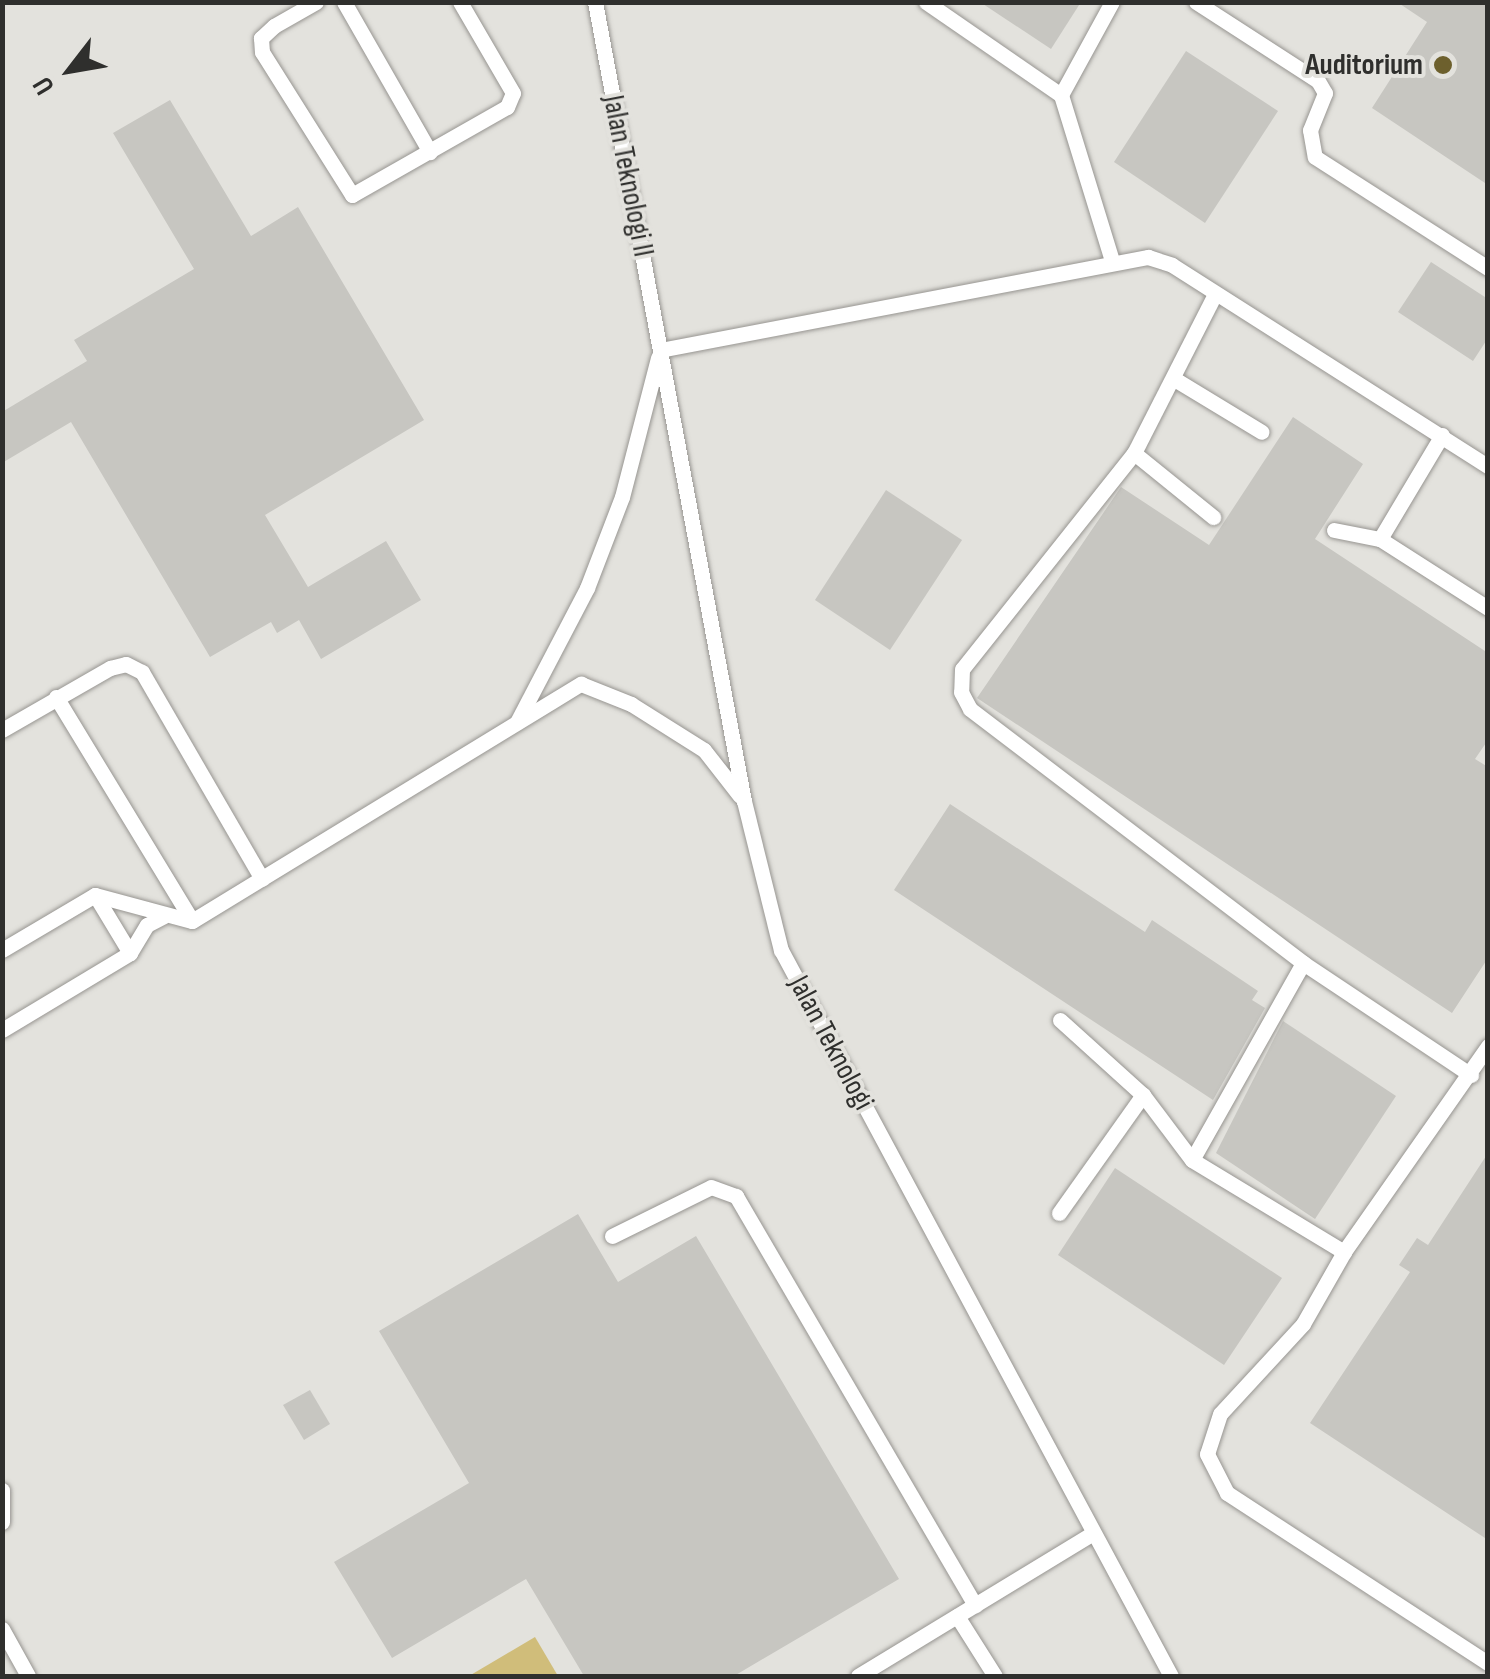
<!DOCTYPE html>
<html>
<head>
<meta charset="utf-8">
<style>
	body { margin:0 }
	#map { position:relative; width:1490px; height:1679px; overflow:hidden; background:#e3e2dd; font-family:"Sofia Sans Condensed",sans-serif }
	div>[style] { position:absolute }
	.green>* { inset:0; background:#d0bd7a }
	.building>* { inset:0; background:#c7c6c1 }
	.roads { filter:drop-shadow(0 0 2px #979591) drop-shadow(0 0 2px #979591) }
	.service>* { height:15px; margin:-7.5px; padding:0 7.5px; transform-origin:7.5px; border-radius:7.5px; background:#fff }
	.dots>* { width:28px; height:28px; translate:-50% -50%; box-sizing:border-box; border:5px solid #e3e2dd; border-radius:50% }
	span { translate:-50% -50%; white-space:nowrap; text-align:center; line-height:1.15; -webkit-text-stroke:8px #e3e2dd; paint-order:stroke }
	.poi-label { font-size:30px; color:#2f2f2d; font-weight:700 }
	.right { translate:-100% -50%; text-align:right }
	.street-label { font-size:30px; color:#2f2f2d }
	.frame { position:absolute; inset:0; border:5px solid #2f2f2d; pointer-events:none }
	.north { position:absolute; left:20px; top:20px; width:100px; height:100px; -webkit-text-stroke:8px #e3e2dd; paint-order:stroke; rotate:239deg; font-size:28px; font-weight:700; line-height:40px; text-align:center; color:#2f2f2d }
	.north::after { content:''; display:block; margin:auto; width:35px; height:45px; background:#2f2f2d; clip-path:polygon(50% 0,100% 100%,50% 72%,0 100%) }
</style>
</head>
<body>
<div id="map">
	<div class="green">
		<div style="clip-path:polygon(535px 1637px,558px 1676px,469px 1676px)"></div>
	</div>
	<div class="building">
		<div style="clip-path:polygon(980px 2px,1081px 2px,1051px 49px)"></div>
		<div style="clip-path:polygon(1397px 2px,1488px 2px,1488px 185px,1372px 108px,1427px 22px)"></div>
		<div style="clip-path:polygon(1186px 51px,1278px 111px,1205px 223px,1114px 162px)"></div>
		<div style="clip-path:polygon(170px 100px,251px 236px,298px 207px,424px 420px,265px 515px,308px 587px,386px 541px,421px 600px,321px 659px,299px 620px,277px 633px,271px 622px,210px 657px,71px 422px,2px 463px,2px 412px,87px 361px,74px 340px,194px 269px,113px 133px)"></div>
		<div style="clip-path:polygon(1431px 262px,1488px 299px,1488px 338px,1473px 361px,1398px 312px)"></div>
		<div style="clip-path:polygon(1293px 417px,1363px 464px,1315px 539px,1488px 653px,1488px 740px,1475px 759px,1488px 767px,1488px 958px,1452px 1013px,977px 698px,1121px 487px,1209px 545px)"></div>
		<div style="clip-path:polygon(886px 490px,962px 540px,890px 650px,815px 600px)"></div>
		<div style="clip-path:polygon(950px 804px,1145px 932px,1152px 920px,1258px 991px,1252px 1000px,1265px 1008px,1213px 1100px,894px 890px)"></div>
		<div style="clip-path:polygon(1283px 1021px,1396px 1096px,1315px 1219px,1216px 1153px)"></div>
		<div style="clip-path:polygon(1488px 1153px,1488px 1540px,1310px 1423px,1410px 1272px,1399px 1265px,1417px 1238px,1428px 1245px)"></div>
		<div style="clip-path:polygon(1115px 1168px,1282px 1278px,1224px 1365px,1058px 1255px)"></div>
		<div style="clip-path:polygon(578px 1214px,618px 1282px,696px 1236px,899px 1579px,734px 1676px,584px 1676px,526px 1579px,392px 1658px,334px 1562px,469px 1483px,379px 1331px)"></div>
		<div style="clip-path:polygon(310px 1390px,330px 1424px,304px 1440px,283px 1405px)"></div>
	</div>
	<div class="roads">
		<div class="service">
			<div style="left:316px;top:2px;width:48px;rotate:150.3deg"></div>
			<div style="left:274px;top:26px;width:18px;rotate:137deg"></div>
			<div style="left:261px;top:38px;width:14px;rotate:86deg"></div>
			<div style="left:262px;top:52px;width:169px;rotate:57.8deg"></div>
			<div style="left:352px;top:195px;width:178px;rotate:-29.6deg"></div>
			<div style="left:507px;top:107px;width:15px;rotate:-67deg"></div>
			<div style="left:513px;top:93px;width:105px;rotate:-120.2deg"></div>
			<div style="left:344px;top:2px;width:173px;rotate:60.2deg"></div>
			<div style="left:595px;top:2px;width:813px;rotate:79.44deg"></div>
			<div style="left:744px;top:801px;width:154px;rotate:76.1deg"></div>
			<div style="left:781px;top:950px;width:824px;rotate:61.76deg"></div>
			<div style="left:926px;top:2px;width:164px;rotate:34.6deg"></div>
			<div style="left:1061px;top:95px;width:174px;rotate:72.9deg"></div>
			<div style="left:1196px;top:2px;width:145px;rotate:32.9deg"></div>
			<div style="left:1318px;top:81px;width:14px;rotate:60deg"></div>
			<div style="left:1325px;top:93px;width:40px;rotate:112deg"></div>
			<div style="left:1310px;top:130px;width:27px;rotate:80deg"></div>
			<div style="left:1315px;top:157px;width:206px;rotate:32.7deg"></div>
			<div style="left:1061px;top:95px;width:106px;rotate:-61.3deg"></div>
			<div style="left:1215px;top:294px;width:178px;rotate:117deg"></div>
			<div style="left:1134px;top:453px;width:276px;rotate:128.5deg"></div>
			<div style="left:962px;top:669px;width:23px;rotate:92deg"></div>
			<div style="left:961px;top:692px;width:19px;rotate:62deg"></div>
			<div style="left:970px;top:709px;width:419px;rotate:37.3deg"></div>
			<div style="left:1303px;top:963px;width:202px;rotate:33.7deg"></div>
			<div style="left:660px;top:350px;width:497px;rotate:-10.8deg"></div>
			<div style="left:1148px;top:257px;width:25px;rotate:18deg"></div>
			<div style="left:1172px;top:265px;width:375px;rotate:32.5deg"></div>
			<div style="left:1176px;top:380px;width:100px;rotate:31.2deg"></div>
			<div style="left:1134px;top:453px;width:102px;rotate:39deg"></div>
			<div style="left:1334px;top:530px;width:47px;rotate:11.1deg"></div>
			<div style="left:1380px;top:539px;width:128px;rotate:32.6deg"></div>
			<div style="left:1380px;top:539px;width:121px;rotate:-59.2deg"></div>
			<div style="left:56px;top:697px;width:262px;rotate:58.7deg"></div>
			<div style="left:192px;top:921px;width:456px;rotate:-31.4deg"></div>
			<div style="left:581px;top:684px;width:54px;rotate:21.8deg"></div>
			<div style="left:631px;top:704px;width:86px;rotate:32.2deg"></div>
			<div style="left:704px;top:750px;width:58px;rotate:52deg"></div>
			<div style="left:517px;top:722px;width:151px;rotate:-62.4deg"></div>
			<div style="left:587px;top:588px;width:97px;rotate:-69deg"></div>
			<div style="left:622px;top:497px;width:144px;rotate:-75.5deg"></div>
			<div style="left:2px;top:730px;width:125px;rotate:-29.9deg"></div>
			<div style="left:110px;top:668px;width:16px;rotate:-14deg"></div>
			<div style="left:126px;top:664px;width:18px;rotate:27deg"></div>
			<div style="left:142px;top:672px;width:239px;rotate:59.9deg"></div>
			<div style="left:95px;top:895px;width:68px;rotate:58.9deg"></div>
			<div style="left:2px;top:950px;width:108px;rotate:-30.6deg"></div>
			<div style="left:95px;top:895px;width:100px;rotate:15deg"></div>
			<div style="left:1303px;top:963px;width:226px;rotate:119.4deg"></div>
			<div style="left:1192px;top:1160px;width:178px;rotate:31.2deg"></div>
			<div style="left:1060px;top:1020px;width:112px;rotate:42.1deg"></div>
			<div style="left:1143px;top:1095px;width:81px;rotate:53deg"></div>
			<div style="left:2px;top:1030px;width:149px;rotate:-31deg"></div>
			<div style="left:130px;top:953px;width:33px;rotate:-59deg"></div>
			<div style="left:147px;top:925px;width:19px;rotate:-28deg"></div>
			<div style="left:1488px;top:1046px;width:251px;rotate:125deg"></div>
			<div style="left:1344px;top:1252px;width:83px;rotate:119.7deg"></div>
			<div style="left:1303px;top:1324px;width:122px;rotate:132.7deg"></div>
			<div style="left:1220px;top:1414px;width:42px;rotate:108deg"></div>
			<div style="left:1207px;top:1454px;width:44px;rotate:62.9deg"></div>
			<div style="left:1227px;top:1493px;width:311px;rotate:33.1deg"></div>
			<div style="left:1059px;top:1213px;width:145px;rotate:-54.6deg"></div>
			<div style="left:612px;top:1236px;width:110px;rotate:-26.3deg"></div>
			<div style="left:711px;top:1187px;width:27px;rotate:20deg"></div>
			<div style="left:736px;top:1196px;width:474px;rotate:59.7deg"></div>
			<div style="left:2px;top:1490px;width:32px;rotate:90deg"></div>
			<div style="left:957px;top:1616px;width:71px;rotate:57.7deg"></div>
			<div style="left:2px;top:1629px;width:54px;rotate:61deg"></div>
			<div style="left:858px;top:1676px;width:274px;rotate:-31.3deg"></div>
		</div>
	</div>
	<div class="dots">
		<div style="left:1443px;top:65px;background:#6d602d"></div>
	</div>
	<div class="poi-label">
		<span class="right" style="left:1423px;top:65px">Auditorium</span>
	</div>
	<div class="street-label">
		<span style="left:628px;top:176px;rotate:79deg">Jalan Teknologi II</span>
		<span style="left:831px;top:1043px;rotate:62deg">Jalan Teknologi</span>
	</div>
	<div class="frame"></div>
	<div class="north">U</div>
</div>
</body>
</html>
